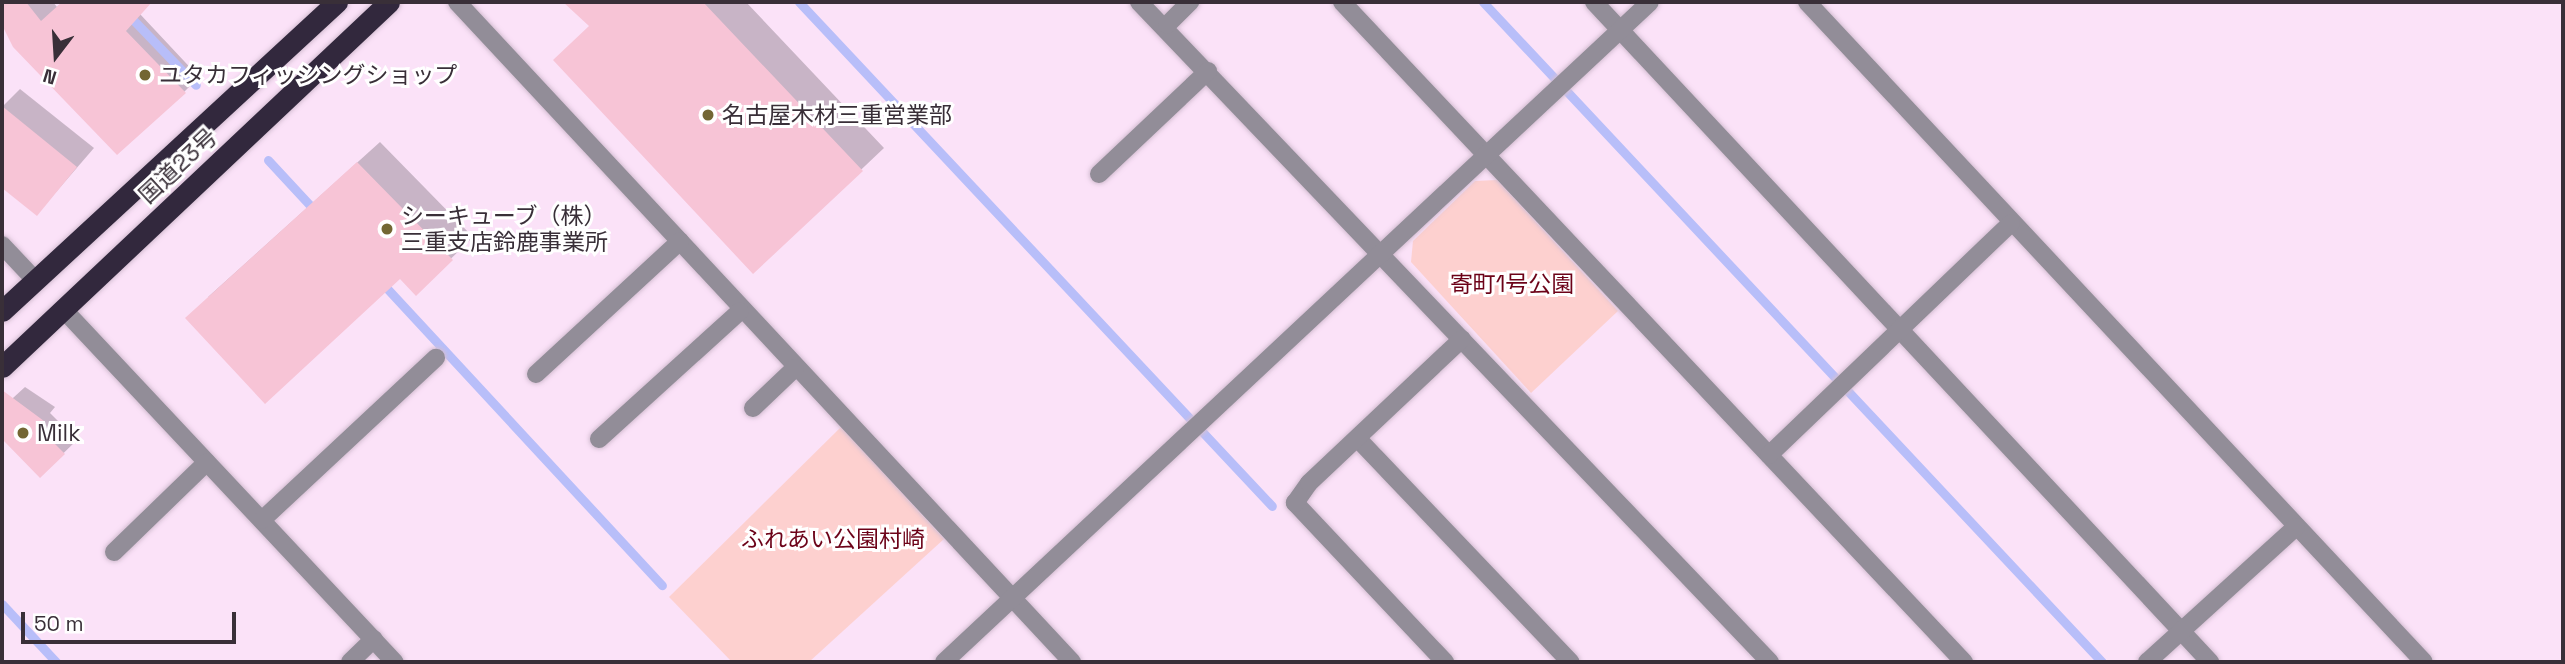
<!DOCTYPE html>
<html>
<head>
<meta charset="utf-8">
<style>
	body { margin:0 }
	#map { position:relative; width:2565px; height:664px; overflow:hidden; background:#fbe2f8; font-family:"Space Grotesk","Noto Sans JP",sans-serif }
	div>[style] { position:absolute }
	.green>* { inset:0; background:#fdd0cf }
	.shadow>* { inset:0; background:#0003 }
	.stream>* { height:9px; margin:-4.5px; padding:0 4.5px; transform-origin:4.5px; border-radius:4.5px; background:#b8bef9 }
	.building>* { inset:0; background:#f7c4d6 }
	.roads { filter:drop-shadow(0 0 2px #d4bed2) drop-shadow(0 0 2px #d4bed2) }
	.minor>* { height:18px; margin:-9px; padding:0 9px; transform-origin:9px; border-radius:9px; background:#928d98 }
	.highway>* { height:21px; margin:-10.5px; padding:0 10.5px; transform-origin:10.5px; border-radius:10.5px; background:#32283d }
	.dots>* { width:19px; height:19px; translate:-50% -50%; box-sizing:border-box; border:4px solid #fff; border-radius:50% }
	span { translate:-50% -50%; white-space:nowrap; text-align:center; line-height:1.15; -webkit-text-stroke:6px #fff; paint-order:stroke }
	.poi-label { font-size:23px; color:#392f38 }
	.left { translate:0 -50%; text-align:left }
	.street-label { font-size:23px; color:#392f38 }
	.park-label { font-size:23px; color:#6c0218 }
	.frame { position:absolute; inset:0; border:4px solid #392f38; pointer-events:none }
	.north { position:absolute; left:21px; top:21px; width:70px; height:70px; -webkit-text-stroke:5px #fff; paint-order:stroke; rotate:197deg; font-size:19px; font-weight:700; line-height:28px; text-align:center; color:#392f38 }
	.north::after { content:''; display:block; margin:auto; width:24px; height:32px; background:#392f38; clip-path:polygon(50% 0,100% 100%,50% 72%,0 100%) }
	.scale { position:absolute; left:21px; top:612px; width:215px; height:32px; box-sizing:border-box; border:4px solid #392f38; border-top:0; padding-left:9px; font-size:21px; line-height:24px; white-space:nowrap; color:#392f38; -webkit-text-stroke:5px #fff; paint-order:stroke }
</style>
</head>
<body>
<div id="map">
	<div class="green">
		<div style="clip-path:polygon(1497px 180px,1618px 311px,1531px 393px,1411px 262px,1413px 241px,1475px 181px)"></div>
		<div style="clip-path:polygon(841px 427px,944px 539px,809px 662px,732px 662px,669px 597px)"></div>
	</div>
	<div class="shadow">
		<div style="clip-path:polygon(2px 2px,53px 2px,57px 7px,63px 2px,151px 2px,140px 14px,199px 77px,184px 92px,42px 74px,2px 22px)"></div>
		<div style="clip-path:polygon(566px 2px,746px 2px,884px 148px,753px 272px,591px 26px)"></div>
		<div style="clip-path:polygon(20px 89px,94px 148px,37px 214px,2px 185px,2px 107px)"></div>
		<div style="clip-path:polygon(380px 142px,473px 237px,416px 293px,400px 277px,208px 297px)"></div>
		<div style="clip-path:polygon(25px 387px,55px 407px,50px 413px,77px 440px,40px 476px,2px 437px,2px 408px)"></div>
	</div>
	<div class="stream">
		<div style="left:116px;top:2px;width:115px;rotate:46.1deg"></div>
		<div style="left:799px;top:2px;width:691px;rotate:46.82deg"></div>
		<div style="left:1483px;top:2px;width:905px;rotate:46.84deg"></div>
		<div style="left:268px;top:160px;width:74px;rotate:47.2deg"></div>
		<div style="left:382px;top:283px;width:412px;rotate:47.2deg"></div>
		<div style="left:2px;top:604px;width:79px;rotate:47deg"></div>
	</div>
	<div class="building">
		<div style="clip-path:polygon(2px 2px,26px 2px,41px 21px,62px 2px,152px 2px,126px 31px,186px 93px,117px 155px,13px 47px,2px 25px)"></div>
		<div style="clip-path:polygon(563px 2px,703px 2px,863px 171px,753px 274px,553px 60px,589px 26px)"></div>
		<div style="clip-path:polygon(2px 106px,77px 167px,37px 216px,2px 188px)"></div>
		<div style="clip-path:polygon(357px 162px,453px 260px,416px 296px,400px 279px,265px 404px,185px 318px)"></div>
		<div style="clip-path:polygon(2px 390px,44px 421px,38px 427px,65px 454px,40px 478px,2px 439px)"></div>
	</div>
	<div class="roads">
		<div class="minor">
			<div style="left:457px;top:2px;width:902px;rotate:47.02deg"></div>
			<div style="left:1139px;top:2px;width:913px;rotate:46.29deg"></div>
			<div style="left:1342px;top:2px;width:907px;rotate:46.7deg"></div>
			<div style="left:1594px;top:2px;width:903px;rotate:46.97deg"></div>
			<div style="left:1807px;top:2px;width:903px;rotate:46.93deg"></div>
			<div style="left:1167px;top:25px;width:33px;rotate:-45deg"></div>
			<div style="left:1099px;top:174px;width:150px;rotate:-43.4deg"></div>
			<div style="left:2px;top:245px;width:48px;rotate:46.7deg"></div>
			<div style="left:64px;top:310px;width:483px;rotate:46.8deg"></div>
			<div style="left:536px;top:374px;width:196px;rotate:-42.7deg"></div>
			<div style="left:753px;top:408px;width:58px;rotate:-43.6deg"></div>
			<div style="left:599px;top:439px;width:190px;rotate:-42.2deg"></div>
			<div style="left:1358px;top:439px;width:308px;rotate:46.4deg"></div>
			<div style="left:1769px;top:455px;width:335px;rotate:-43.8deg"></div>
			<div style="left:262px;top:520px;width:238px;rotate:-43deg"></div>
			<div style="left:114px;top:552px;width:129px;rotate:-44.1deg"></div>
			<div style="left:350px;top:662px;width:33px;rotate:-44deg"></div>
			<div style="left:944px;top:662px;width:966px;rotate:-43.07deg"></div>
			<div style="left:1445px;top:662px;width:219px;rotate:-133.3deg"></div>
			<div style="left:1295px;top:503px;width:24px;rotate:-55deg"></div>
			<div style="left:1309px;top:483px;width:210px;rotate:-43.3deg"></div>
			<div style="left:2147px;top:662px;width:201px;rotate:-42.2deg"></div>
		</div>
		<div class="highway">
			<div style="left:2px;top:311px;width:456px;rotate:-42.7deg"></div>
			<div style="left:2px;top:367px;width:532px;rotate:-43.32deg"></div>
		</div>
	</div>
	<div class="dots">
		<div style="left:145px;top:75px;background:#736633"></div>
		<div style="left:708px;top:115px;background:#736633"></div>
		<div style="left:387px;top:229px;background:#736633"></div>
		<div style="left:23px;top:433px;background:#736633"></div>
	</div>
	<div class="poi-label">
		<span class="left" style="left:159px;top:75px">ユタカフィッシングショップ</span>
		<span class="left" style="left:722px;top:115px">名古屋木材三重営業部</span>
		<span class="left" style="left:401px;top:229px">シーキューブ（株）<br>三重支店鈴鹿事業所</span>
		<span class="left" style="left:37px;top:433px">Milk</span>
	</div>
	<div class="street-label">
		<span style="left:178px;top:166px;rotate:-43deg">国道23号</span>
	</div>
	<div class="park-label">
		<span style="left:1512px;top:284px">寄町1号公園</span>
		<span style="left:833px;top:539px">ふれあい公園村崎</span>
	</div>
	<div class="frame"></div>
	<div class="north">N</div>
	<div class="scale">50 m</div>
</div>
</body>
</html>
